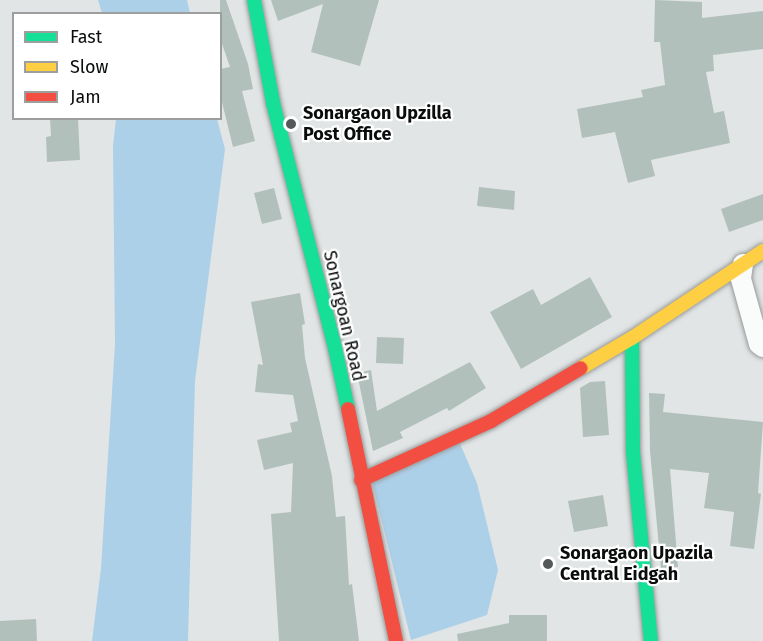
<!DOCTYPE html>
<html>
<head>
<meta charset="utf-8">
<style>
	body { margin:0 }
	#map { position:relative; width:763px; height:641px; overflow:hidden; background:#e1e5e5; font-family:"Fira Sans",sans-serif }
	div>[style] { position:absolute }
	.water>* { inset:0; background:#add0e9 }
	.building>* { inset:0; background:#b2c0bb }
	.roads { filter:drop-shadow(0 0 2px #999b9b) drop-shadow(0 0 2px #999b9b) }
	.street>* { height:20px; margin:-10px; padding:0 10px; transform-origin:10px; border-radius:10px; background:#fafbfb }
	.fast>* { height:14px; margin:-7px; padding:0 7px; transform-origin:7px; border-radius:7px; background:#16e098 }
	.slow>* { height:14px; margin:-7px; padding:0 7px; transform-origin:7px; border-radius:7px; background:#ffcf43 }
	.jam>* { height:14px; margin:-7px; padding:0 7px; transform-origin:7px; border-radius:7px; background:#f24e42 }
	.dots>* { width:16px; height:16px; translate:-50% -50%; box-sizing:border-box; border:3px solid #fff; border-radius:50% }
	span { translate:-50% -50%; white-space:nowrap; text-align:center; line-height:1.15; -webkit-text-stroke:4.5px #fff; paint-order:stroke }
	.poi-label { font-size:18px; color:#0b0d0d; font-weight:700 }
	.left { translate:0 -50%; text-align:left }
	.street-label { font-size:18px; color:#0b0d0d }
	.legend { position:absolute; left:12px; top:12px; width:210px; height:108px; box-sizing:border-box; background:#fff; border:2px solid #9d9e9e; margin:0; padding:8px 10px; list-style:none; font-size:18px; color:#0b0d0d }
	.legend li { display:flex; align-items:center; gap:12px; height:30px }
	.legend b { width:30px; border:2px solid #9d9e9e }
</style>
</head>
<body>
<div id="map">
	<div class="water">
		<div style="clip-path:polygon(98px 0,187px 0,190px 13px,102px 13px)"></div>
		<div style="clip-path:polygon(116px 119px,217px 119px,225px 149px,195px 381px,188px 641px,92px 641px,101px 568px,115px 344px,113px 146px)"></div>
		<div style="clip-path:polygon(458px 439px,477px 483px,498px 570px,487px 615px,411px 640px,371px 477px)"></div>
	</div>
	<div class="building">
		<div style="clip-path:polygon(220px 0,226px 0,248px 64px,253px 89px,242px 91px,255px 141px,233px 147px,220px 94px,220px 69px,230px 67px,220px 38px)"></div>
		<div style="clip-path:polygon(271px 0,379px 0,360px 66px,311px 52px,323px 4px,278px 21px)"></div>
		<div style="clip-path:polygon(655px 0,702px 2px,702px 18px,763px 11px,763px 49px,713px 55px,714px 71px,706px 72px,714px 113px,724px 111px,730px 143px,651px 160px,655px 176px,628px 183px,615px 132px,582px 138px,577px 109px,643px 97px,641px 90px,665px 85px,660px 42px,654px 42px)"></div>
		<div style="clip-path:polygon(50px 118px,78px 118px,80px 160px,47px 162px,46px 137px,51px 136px)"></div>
		<div style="clip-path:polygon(479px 187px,515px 191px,514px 210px,477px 206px)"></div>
		<div style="clip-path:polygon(274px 188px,282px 219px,262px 224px,254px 193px)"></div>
		<div style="clip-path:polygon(763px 194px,763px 220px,729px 232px,721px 209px)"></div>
		<div style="clip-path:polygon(590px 277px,612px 317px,521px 369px,490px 312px,533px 289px,541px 305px)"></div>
		<div style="clip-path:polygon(300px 293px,305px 324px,302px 325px,305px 358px,332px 476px,336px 517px,345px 516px,349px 585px,352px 584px,359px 641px,279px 641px,271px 514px,291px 512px,293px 463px,264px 470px,257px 440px,292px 432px,290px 423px,298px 421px,293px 395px,255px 392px,258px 364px,263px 365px,251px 302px)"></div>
		<div style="clip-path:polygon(377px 337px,404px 338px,403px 364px,376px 363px)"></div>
		<div style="clip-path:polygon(470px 362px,486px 388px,449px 411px,447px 408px,400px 432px,403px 438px,373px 451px,357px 373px,371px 370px,377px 411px)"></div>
		<div style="clip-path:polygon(605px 381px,609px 435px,583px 437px,580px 388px,590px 382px)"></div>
		<div style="clip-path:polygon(649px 393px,665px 394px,663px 412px,763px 422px,758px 493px,761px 494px,754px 549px,730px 546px,734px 512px,704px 508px,709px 473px,670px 469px,678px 567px,661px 568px,650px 451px)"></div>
		<div style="clip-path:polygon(603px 495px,608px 526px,574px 532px,568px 501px)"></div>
		<div style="clip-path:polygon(509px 615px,547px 615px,547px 641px,458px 641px,457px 634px,509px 623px)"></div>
		<div style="clip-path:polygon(36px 619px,37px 641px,0 641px,0 621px)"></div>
	</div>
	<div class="roads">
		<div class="street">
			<div style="left:743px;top:264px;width:15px;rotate:98deg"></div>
			<div style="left:741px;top:279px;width:67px;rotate:74.5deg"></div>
			<div style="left:759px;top:344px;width:5px;rotate:37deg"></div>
		</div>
		<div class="fast">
			<div style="left:254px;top:0;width:105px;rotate:79.5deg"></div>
			<div style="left:273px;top:103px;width:253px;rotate:75.8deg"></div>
			<div style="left:335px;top:348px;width:62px;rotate:78deg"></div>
			<div style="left:632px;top:338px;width:114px;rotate:89.5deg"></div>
			<div style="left:633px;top:452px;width:190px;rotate:84.6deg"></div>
		</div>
		<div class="slow">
			<div style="left:581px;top:368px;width:59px;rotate:-30.5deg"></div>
			<div style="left:632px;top:338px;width:157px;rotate:-33.6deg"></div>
		</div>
		<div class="jam">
			<div style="left:348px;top:409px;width:237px;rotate:78.3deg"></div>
			<div style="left:361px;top:480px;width:143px;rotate:-24.4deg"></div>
			<div style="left:491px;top:421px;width:104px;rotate:-30.5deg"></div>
		</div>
	</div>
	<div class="dots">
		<div style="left:291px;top:124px;background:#565959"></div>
		<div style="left:548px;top:564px;background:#565959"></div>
	</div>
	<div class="poi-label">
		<span class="left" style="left:303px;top:124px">Sonargaon Upzilla<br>Post Office</span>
		<span class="left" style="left:560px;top:564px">Sonargaon Upazila<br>Central Eidgah</span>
	</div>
	<div class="street-label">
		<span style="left:344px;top:316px;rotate:77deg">Sonargoan Road</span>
	</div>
	<ul class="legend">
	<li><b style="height:8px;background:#16e098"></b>Fast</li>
	<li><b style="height:8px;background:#ffcf43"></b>Slow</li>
	<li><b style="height:8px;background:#f24e42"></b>Jam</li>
	</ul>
</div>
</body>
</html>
